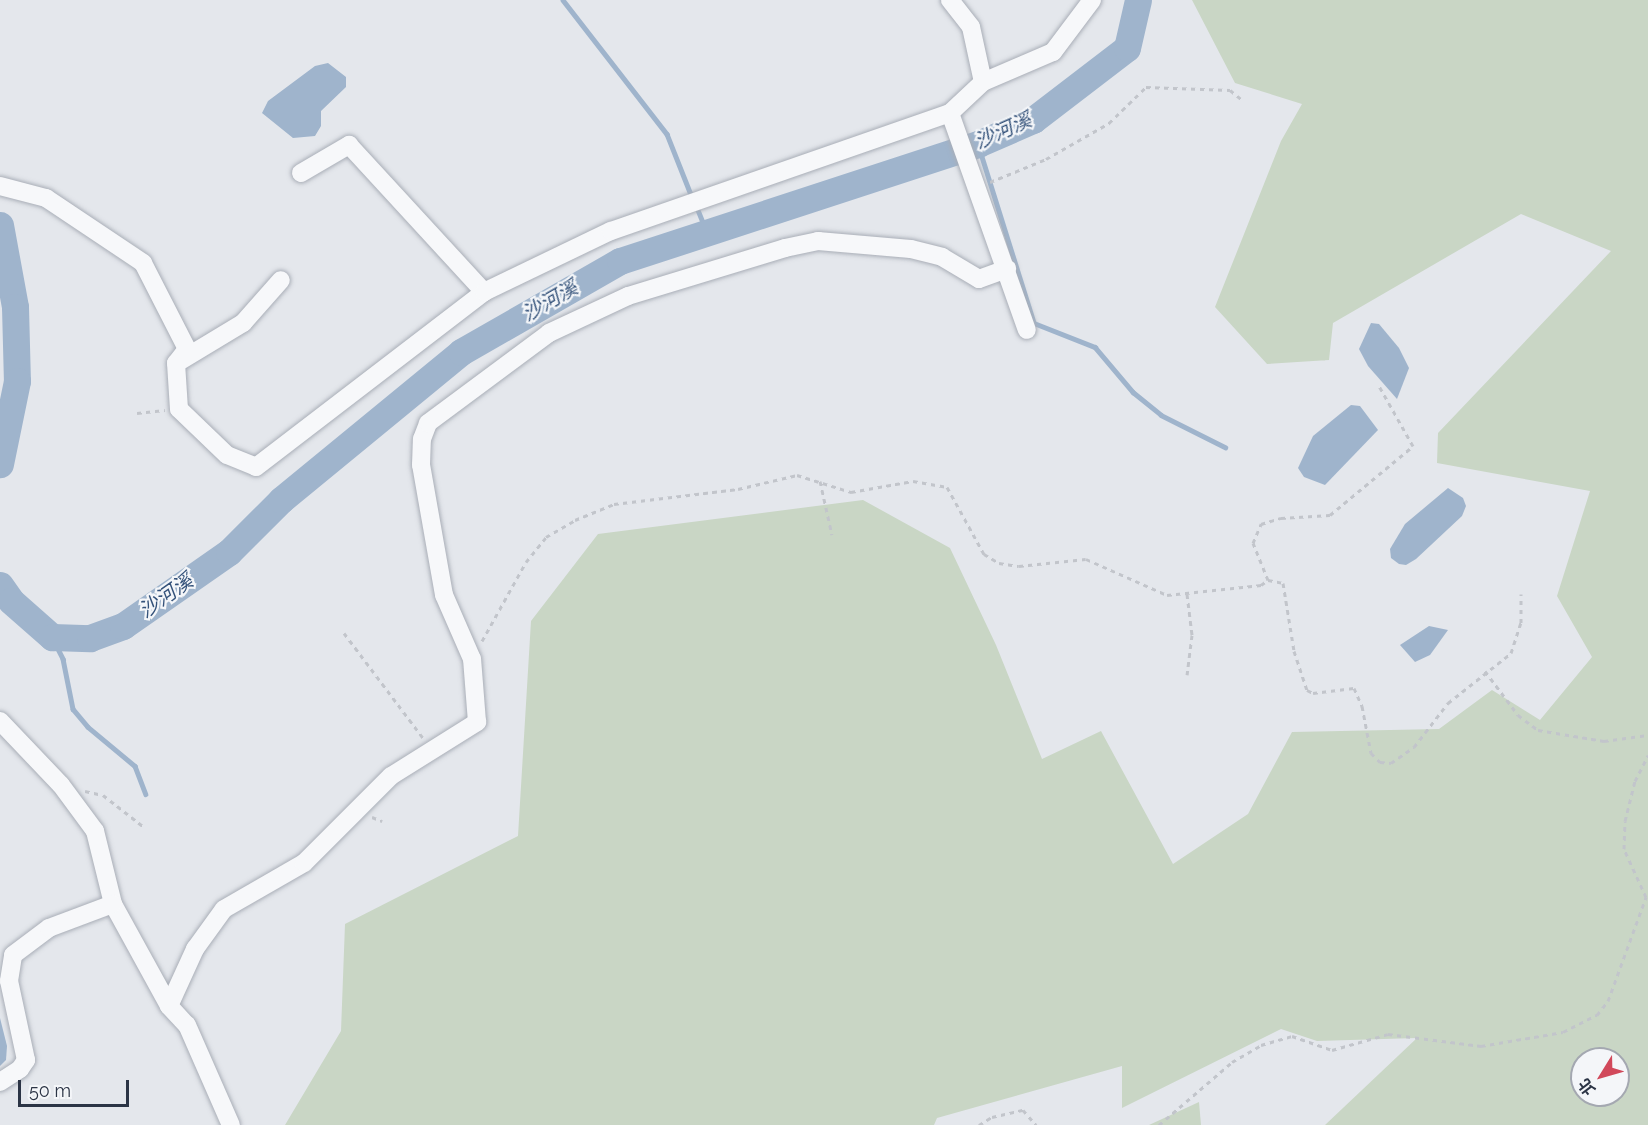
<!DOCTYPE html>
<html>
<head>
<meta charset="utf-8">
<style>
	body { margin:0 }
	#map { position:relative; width:1648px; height:1125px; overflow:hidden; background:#e4e7ec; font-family:Raleway,"Noto Sans TC",sans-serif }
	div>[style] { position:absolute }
	.green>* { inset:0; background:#c9d6c5 }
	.water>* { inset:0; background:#9fb4cc }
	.stream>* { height:4.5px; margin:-2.25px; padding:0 2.25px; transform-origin:2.25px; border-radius:2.25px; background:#9fb4cc }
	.river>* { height:27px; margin:-13.5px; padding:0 13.5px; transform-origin:13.5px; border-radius:13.5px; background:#9fb4cc }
	.path>* { height:3px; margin-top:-1.5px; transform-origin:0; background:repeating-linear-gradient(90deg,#c2c5cb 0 4.5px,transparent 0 9px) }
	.roads { filter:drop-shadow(0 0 2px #a9aeb7) drop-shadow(0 0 2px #a9aeb7) }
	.minor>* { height:18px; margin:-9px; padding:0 9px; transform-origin:9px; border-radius:9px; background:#f7f8fa }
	span { translate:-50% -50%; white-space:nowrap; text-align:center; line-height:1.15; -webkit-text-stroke:4.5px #f4f6f9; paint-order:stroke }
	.water-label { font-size:20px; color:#34527a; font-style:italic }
	.north { position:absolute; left:1570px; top:1047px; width:60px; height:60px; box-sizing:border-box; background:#f4f6f9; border:2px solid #a4a8b1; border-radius:50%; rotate:233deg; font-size:16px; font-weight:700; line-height:24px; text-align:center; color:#2b3445 }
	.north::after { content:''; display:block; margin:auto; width:21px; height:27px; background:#d1495b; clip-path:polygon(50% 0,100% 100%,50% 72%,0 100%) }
	.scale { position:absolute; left:18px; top:1080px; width:111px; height:27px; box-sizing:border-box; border:3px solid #2b3445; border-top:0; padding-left:8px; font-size:18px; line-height:21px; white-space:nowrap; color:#2b3445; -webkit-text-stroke:4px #f4f6f9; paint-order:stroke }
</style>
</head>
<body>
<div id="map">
	<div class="green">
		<div style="clip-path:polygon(evenodd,1192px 0,1648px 0,1648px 1125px,1325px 1125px,1417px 1038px,1317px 1041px,1281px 1029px,1122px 1108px,1122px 1066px,937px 1118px,934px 1125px,285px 1125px,341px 1031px,345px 924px,518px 836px,531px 621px,598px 534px,863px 500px,950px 548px,996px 645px,1042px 759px,1101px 731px,1173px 864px,1248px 814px,1292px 732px,1439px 729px,1492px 690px,1540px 720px,1592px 657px,1557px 596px,1590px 491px,1437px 463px,1438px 433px,1611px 251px,1521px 214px,1333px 323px,1329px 360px,1267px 364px,1215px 307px,1281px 141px,1302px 104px,1235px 83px,1192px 0,1582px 1059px,1618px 1059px,1618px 1095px,1582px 1095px,1582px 1059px)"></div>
		<div style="clip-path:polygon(1199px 1102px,1201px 1125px,1149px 1125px)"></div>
	</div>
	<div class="water">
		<div style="clip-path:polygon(328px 63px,346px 77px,346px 87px,321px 111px,321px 126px,315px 136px,293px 138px,262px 113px,268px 101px,315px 66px)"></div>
		<div style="clip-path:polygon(1371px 323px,1379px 324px,1399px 348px,1409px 368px,1397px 399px,1368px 366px,1359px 349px)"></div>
		<div style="clip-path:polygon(1351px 405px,1360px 406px,1378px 430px,1325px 485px,1304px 477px,1298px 468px,1313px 436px)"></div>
		<div style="clip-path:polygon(1448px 488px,1463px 498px,1466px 506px,1462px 516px,1416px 559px,1406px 565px,1399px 564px,1391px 558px,1390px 549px,1405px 524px)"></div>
		<div style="clip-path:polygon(1429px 626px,1448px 630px,1430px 655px,1415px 662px,1400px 645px)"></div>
		<div style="clip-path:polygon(0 1018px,7px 1046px,6px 1060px,0 1066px)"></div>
	</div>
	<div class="stream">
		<div style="left:563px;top:0;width:170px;rotate:52.2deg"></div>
		<div style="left:667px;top:134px;width:68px;rotate:68.4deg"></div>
		<div style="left:978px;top:144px;width:188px;rotate:72.6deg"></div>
		<div style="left:1034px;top:323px;width:66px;rotate:21.5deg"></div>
		<div style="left:1095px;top:347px;width:59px;rotate:49.8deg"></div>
		<div style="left:1133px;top:392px;width:36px;rotate:39deg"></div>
		<div style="left:1161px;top:415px;width:72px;rotate:26.6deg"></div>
		<div style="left:696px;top:205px;width:27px;rotate:68deg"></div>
		<div style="left:52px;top:637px;width:25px;rotate:63deg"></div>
		<div style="left:63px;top:659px;width:51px;rotate:78.7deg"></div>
		<div style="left:73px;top:709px;width:23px;rotate:50deg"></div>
		<div style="left:88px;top:727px;width:61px;rotate:39.7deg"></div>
		<div style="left:135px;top:766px;width:30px;rotate:69deg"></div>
	</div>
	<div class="river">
		<div style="left:0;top:225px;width:83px;rotate:79.6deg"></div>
		<div style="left:15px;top:307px;width:74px;rotate:88.5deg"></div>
		<div style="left:17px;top:381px;width:85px;rotate:101.6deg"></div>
		<div style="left:0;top:585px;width:19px;rotate:55deg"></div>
		<div style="left:11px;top:601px;width:55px;rotate:41.3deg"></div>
		<div style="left:52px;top:637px;width:38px;rotate:2deg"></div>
		<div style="left:90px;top:638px;width:35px;rotate:-20deg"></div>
		<div style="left:123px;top:626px;width:129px;rotate:-34.9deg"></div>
		<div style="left:229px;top:552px;width:74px;rotate:-45deg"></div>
		<div style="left:281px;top:500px;width:233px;rotate:-39.4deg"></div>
		<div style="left:461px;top:352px;width:183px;rotate:-29.8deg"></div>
		<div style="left:620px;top:261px;width:377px;rotate:-18.1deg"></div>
		<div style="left:978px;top:144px;width:60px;rotate:-23.6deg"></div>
		<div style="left:1033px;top:120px;width:118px;rotate:-37.5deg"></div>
		<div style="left:1127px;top:48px;width:49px;rotate:-77.1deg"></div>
	</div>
	<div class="path">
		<div style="left:990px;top:182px;width:61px;rotate:-22.3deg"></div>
		<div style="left:1046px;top:159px;width:73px;rotate:-29.7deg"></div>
		<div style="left:1109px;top:123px;width:52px;rotate:-44.2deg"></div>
		<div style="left:1146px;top:87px;width:84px;rotate:2deg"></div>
		<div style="left:1230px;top:90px;width:14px;rotate:39deg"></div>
		<div style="left:137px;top:413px;width:28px;rotate:-6deg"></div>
		<div style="left:820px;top:481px;width:55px;rotate:77.5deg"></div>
		<div style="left:1268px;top:580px;width:15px;rotate:11deg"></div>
		<div style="left:1283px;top:583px;width:69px;rotate:80.8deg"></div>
		<div style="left:1294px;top:651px;width:41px;rotate:71.6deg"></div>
		<div style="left:1307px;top:690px;width:7px;rotate:27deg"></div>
		<div style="left:1313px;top:693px;width:41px;rotate:-7deg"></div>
		<div style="left:1354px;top:688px;width:20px;rotate:66deg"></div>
		<div style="left:1362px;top:706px;width:48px;rotate:79.2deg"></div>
		<div style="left:1371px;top:753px;width:13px;rotate:45deg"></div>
		<div style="left:1380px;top:762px;width:11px;rotate:5deg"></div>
		<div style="left:1391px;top:763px;width:28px;rotate:-35deg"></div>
		<div style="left:1414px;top:747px;width:56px;rotate:-52.3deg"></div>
		<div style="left:1448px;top:703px;width:80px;rotate:-38.4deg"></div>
		<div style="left:1511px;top:653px;width:32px;rotate:-72deg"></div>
		<div style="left:1521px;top:623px;width:29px;rotate:-90deg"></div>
		<div style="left:1187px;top:594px;width:41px;rotate:83deg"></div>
		<div style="left:1192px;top:635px;width:40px;rotate:97.1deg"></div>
		<div style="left:344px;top:633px;width:131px;rotate:53deg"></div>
		<div style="left:482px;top:641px;width:90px;rotate:-60.9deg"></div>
		<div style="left:526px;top:562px;width:32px;rotate:-51deg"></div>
		<div style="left:546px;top:537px;width:34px;rotate:-30deg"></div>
		<div style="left:575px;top:520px;width:42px;rotate:-22.3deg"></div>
		<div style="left:614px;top:504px;width:125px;rotate:-6.9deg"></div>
		<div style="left:738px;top:489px;width:61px;rotate:-13.3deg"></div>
		<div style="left:797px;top:475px;width:57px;rotate:17.5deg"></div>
		<div style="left:851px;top:492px;width:63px;rotate:-10.1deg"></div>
		<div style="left:913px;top:481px;width:35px;rotate:10deg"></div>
		<div style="left:947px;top:487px;width:77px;rotate:61.1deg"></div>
		<div style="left:984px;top:554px;width:17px;rotate:31deg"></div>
		<div style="left:999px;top:563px;width:20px;rotate:9deg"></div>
		<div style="left:1019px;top:566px;width:67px;rotate:-6deg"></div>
		<div style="left:1086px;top:559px;width:89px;rotate:24deg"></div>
		<div style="left:1167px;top:595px;width:95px;rotate:-6.1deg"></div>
		<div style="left:1261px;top:585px;width:9px;rotate:-36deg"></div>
		<div style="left:1268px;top:580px;width:40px;rotate:-112deg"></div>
		<div style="left:1253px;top:543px;width:21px;rotate:-67deg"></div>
		<div style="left:1261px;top:524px;width:21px;rotate:-17deg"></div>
		<div style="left:1281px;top:518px;width:49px;rotate:-3.5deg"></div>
		<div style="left:1330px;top:515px;width:108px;rotate:-39.7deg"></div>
		<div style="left:1413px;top:446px;width:71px;rotate:-119.4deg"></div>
		<div style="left:1485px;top:671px;width:55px;rotate:53.1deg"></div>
		<div style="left:1518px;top:715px;width:25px;rotate:37deg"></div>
		<div style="left:1538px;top:730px;width:67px;rotate:9.5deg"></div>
		<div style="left:1604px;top:741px;width:44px;rotate:-7.8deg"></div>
		<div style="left:85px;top:791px;width:18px;rotate:13deg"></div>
		<div style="left:103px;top:795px;width:52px;rotate:38deg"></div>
		<div style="left:372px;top:817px;width:11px;rotate:22deg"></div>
		<div style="left:979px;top:1125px;width:15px;rotate:-32deg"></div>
		<div style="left:992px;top:1117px;width:32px;rotate:-13deg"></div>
		<div style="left:1023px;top:1110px;width:20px;rotate:49deg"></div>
		<div style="left:1159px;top:1125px;width:96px;rotate:-40.8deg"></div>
		<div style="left:1232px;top:1062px;width:34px;rotate:-30deg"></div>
		<div style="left:1261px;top:1045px;width:32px;rotate:-16deg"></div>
		<div style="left:1292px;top:1036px;width:42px;rotate:19.3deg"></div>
		<div style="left:1332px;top:1050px;width:58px;rotate:-15.9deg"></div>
		<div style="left:1388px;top:1034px;width:94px;rotate:7.4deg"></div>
		<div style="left:1481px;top:1046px;width:83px;rotate:-9.7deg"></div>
		<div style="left:1563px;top:1032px;width:38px;rotate:-27deg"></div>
		<div style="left:1597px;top:1015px;width:18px;rotate:-52deg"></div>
		<div style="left:1608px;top:1001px;width:111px;rotate:-69.9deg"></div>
		<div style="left:1646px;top:897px;width:53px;rotate:-114.6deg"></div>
		<div style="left:1624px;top:849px;width:28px;rotate:-88deg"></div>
		<div style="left:1625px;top:821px;width:41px;rotate:-76deg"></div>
		<div style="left:1635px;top:781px;width:29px;rotate:-63deg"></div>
	</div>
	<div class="roads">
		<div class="minor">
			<div style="left:950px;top:0;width:34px;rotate:52deg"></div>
			<div style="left:971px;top:27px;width:56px;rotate:77.7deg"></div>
			<div style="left:950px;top:113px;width:230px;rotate:70.5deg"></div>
			<div style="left:301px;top:173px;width:56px;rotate:-30.3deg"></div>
			<div style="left:349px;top:145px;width:200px;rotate:47.4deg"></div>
			<div style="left:0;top:186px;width:48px;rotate:14.6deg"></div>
			<div style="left:46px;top:198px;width:117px;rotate:33.8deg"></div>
			<div style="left:143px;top:263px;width:97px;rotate:62.9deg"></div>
			<div style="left:187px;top:349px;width:18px;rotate:128deg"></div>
			<div style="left:176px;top:363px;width:46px;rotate:86.3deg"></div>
			<div style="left:179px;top:409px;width:66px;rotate:43.8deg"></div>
			<div style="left:227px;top:455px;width:31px;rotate:22deg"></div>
			<div style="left:256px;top:467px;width:287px;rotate:-37.5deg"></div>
			<div style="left:484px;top:292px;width:141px;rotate:-25.7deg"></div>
			<div style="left:611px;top:231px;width:359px;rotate:-19.2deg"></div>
			<div style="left:950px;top:113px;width:45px;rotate:-43.2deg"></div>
			<div style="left:983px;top:82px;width:76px;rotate:-23.2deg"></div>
			<div style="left:1053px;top:52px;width:65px;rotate:-53.1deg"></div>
			<div style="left:180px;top:361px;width:74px;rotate:-31.1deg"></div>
			<div style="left:243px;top:323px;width:57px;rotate:-48.5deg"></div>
			<div style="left:0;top:721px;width:88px;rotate:46.4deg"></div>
			<div style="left:61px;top:785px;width:57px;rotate:53.5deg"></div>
			<div style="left:95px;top:831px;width:75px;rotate:76.1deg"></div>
			<div style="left:113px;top:904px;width:116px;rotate:61.2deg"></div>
			<div style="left:169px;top:1006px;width:26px;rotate:47deg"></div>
			<div style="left:187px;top:1025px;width:109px;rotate:66.3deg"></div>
			<div style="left:169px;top:1006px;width:63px;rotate:-65.5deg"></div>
			<div style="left:195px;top:949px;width:49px;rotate:-54.1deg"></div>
			<div style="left:224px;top:909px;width:92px;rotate:-29.9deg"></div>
			<div style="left:304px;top:863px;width:123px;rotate:-45deg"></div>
			<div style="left:391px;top:776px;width:102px;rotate:-32.1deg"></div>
			<div style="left:477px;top:722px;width:63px;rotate:-94.5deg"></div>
			<div style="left:472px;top:659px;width:70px;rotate:-113.6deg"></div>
			<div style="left:444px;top:595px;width:132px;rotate:-100deg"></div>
			<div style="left:421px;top:465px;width:26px;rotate:-88deg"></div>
			<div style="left:422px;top:439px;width:17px;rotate:-69deg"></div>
			<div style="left:428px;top:423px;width:151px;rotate:-36.6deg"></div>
			<div style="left:549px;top:333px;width:87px;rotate:-25.1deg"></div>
			<div style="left:628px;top:296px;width:164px;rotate:-17deg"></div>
			<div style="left:785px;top:248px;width:34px;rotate:-12deg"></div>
			<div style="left:818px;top:241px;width:93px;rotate:4.9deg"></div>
			<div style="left:911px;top:249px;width:32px;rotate:14deg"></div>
			<div style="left:942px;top:257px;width:43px;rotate:30.7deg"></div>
			<div style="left:979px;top:279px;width:30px;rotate:-20deg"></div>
			<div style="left:0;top:1082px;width:24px;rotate:-33deg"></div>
			<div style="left:20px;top:1069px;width:11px;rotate:-56deg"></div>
			<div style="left:26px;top:1060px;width:81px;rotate:-102.1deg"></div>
			<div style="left:9px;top:981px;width:26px;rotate:-81deg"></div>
			<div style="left:13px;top:955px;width:45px;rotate:-36.9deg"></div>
			<div style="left:49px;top:928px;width:68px;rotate:-20.6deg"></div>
		</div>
	</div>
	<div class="water-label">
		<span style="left:1003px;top:131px;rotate:-24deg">沙河溪</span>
		<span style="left:550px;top:301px;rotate:-30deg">沙河溪</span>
		<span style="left:166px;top:596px;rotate:-35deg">沙河溪</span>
	</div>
	<div class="north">北</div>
	<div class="scale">50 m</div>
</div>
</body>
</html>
